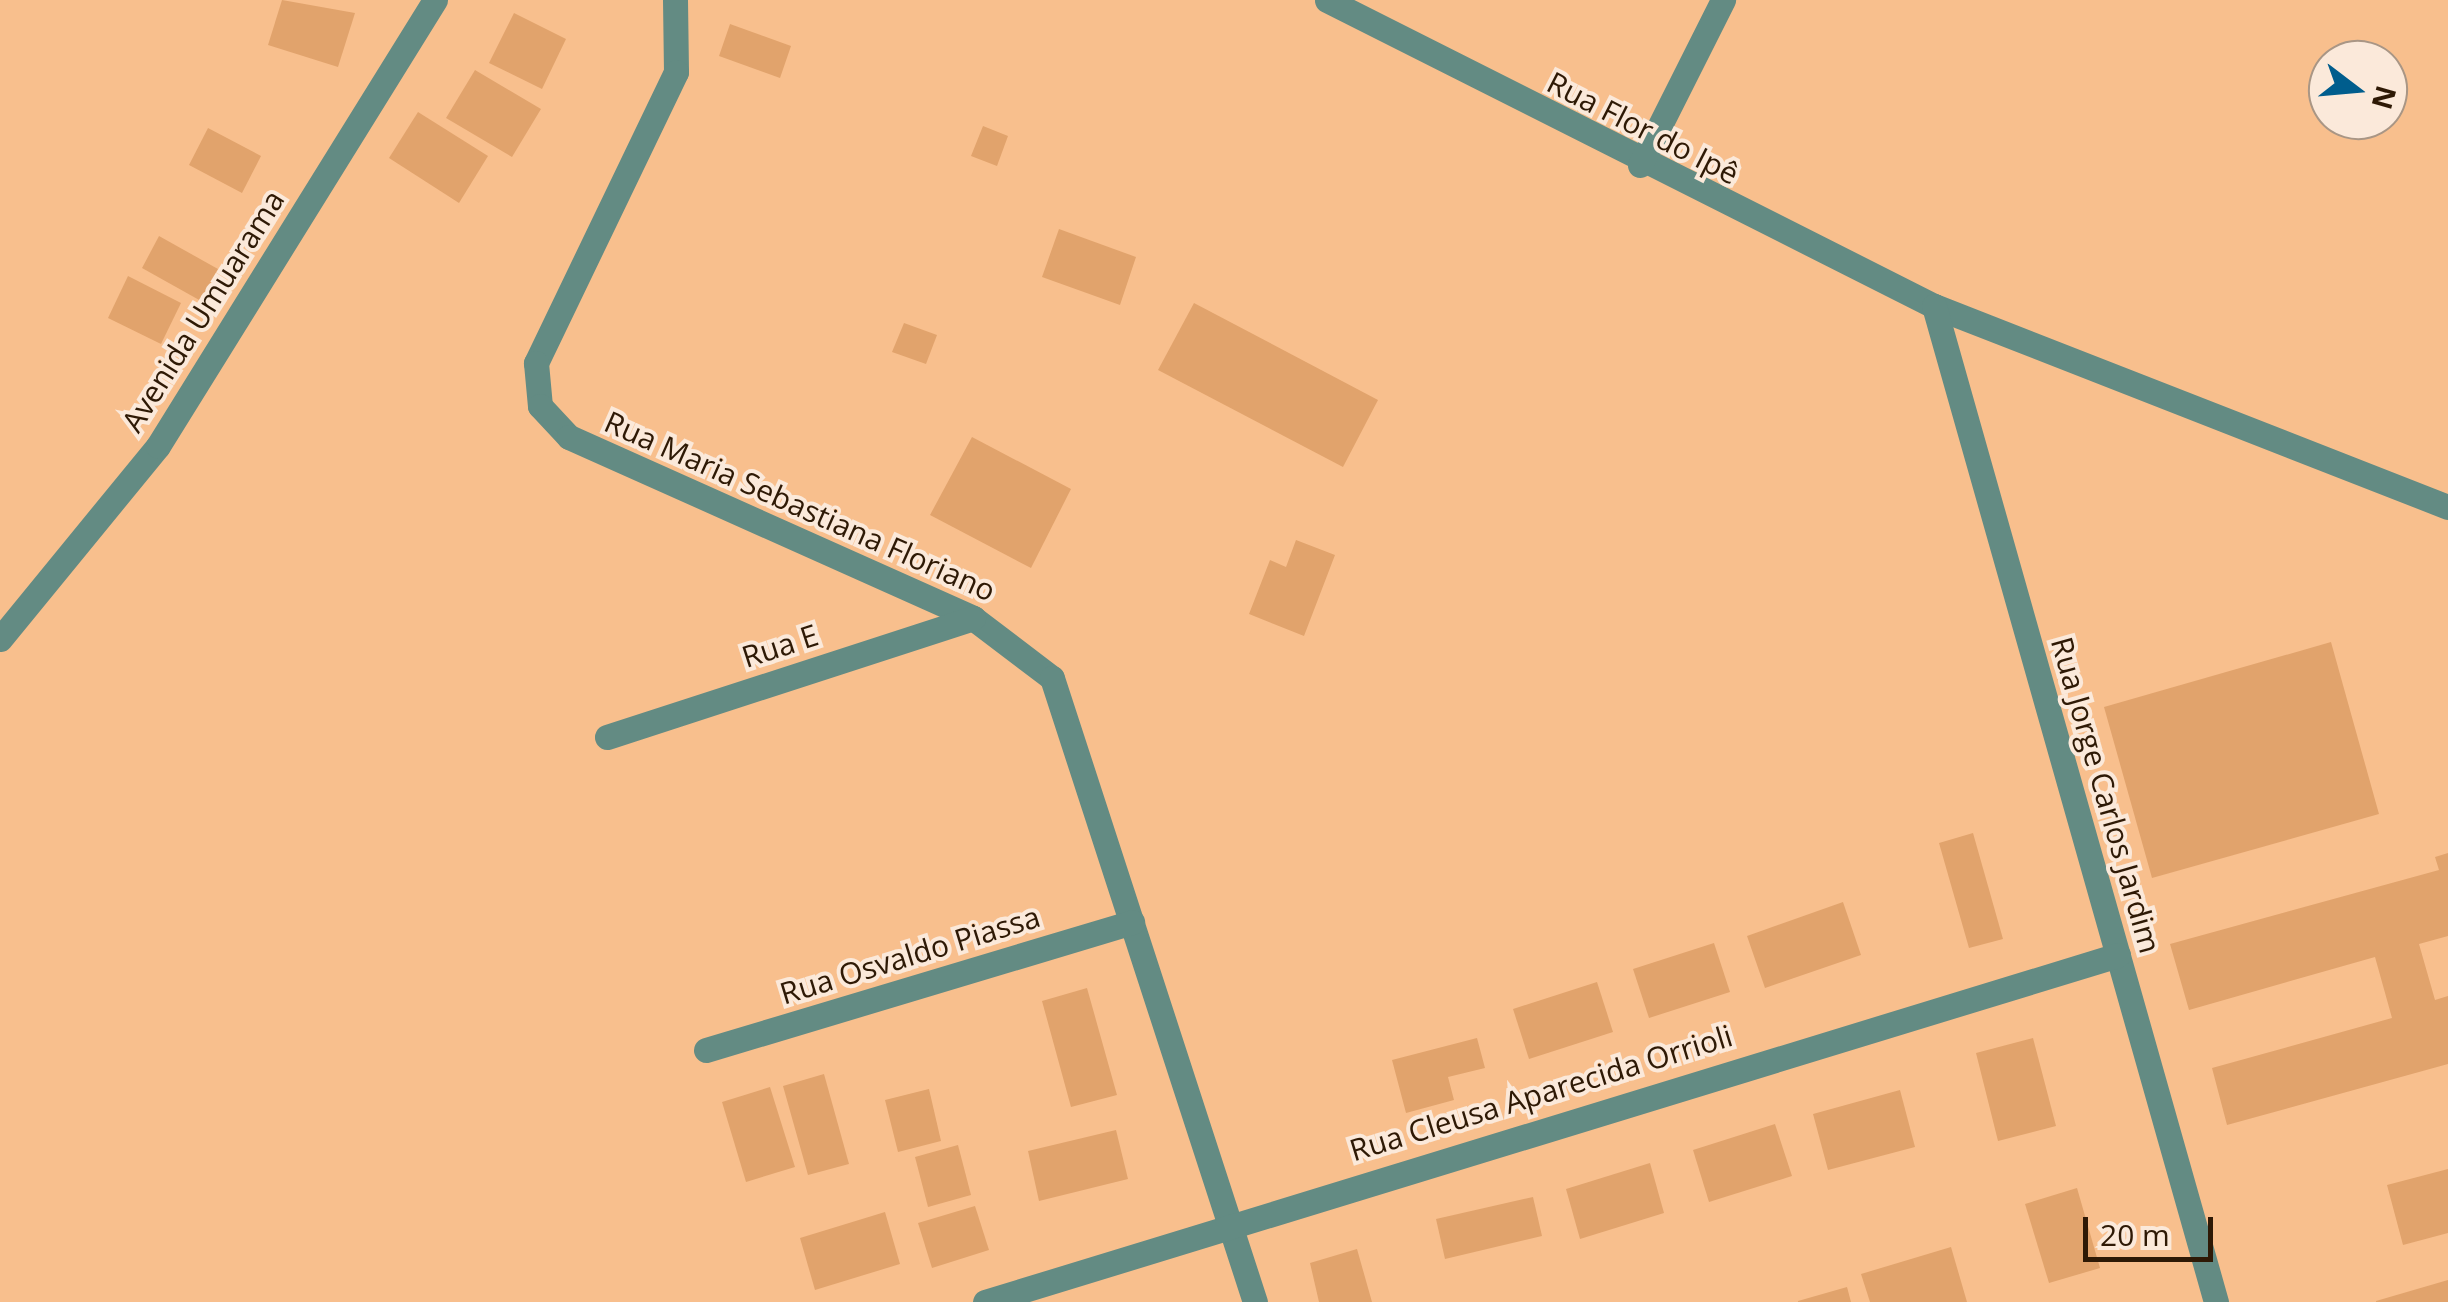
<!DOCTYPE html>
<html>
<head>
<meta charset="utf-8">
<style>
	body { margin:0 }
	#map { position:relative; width:2448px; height:1302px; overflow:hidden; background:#f8bf8d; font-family:"Open Sans",sans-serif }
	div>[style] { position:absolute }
	.building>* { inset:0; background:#e1a36c }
	.minor>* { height:25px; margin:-12.5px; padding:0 12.5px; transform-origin:12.5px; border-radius:12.5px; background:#638b83 }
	span { translate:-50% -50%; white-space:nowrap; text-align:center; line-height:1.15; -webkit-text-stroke:8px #fbe9da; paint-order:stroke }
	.street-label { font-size:30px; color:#2e1905 }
	.north { position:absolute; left:2308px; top:40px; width:100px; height:100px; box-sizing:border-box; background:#fbe9da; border:2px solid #a99685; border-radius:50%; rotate:106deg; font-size:28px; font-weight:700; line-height:40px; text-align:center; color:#2e1905 }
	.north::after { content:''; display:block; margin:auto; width:35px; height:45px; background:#005d8d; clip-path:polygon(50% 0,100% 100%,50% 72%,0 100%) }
	.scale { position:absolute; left:2083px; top:1217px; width:130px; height:45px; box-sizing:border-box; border:5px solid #2e1905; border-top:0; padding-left:12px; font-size:30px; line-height:35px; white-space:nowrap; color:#2e1905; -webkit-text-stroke:8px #fbe9da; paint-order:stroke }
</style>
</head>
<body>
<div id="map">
	<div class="building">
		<div style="clip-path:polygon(282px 0,355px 13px,338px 67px,268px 45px)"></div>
		<div style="clip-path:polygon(514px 13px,566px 39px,542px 89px,489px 63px)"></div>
		<div style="clip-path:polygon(730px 24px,791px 46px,780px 78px,719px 56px)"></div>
		<div style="clip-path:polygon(475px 70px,541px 109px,512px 157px,446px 118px)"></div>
		<div style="clip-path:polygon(418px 112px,488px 156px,459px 203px,389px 158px)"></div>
		<div style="clip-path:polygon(983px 126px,1008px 136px,997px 166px,971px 156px)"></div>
		<div style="clip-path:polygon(208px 128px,261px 156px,242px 193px,189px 165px)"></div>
		<div style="clip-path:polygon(1059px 229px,1136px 257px,1120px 305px,1042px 277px)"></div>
		<div style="clip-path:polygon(159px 236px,218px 269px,201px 301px,142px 268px)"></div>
		<div style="clip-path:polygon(128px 276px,181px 303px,161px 344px,108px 318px)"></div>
		<div style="clip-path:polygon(1194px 303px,1378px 400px,1343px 467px,1158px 370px)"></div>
		<div style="clip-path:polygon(904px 323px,937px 335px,926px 364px,892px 352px)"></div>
		<div style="clip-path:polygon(972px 437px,1071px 489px,1031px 568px,930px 515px)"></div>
		<div style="clip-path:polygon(1296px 540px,1335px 555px,1304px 636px,1249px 614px,1270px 560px,1286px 567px)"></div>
		<div style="clip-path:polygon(2331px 642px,2379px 814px,2152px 878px,2104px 707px)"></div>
		<div style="clip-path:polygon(1973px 833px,2003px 939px,1969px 948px,1939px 843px)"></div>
		<div style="clip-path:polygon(2448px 853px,2448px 936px,2419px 944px,2435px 1000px,2448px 996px,2448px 1064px,2227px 1125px,2212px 1068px,2392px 1018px,2375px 957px,2189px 1010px,2170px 944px,2439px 870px,2435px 857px)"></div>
		<div style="clip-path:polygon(1843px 902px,1861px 955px,1765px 988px,1747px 936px)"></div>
		<div style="clip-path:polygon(1714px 943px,1730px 992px,1649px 1018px,1633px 969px)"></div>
		<div style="clip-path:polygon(1597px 982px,1613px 1032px,1529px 1059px,1513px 1009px)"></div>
		<div style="clip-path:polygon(1087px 988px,1117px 1095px,1071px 1107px,1042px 1001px)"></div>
		<div style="clip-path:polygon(1477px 1038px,1485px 1068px,1448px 1077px,1454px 1100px,1406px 1113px,1392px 1060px)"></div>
		<div style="clip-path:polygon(2033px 1038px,2056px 1126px,1998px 1141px,1976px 1053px)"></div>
		<div style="clip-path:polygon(824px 1074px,849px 1164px,808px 1175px,783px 1086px)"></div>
		<div style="clip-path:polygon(770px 1087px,795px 1167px,746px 1182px,722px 1102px)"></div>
		<div style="clip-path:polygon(929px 1089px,941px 1141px,898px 1152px,885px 1100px)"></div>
		<div style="clip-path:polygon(1900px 1090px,1915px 1147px,1828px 1170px,1813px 1114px)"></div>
		<div style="clip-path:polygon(1775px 1124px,1792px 1176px,1709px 1202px,1693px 1150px)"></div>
		<div style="clip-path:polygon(1116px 1130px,1128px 1179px,1039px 1201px,1028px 1151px)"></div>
		<div style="clip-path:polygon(958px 1145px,971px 1195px,928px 1207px,915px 1157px)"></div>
		<div style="clip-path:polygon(1650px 1163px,1664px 1213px,1580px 1239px,1566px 1189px)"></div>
		<div style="clip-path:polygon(2448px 1169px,2448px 1233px,2403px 1245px,2387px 1185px)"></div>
		<div style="clip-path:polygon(2077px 1188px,2100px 1268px,2049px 1283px,2025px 1204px)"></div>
		<div style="clip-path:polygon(1533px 1197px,1542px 1236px,1445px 1259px,1436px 1219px)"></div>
		<div style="clip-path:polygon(975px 1206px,989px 1250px,932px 1268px,918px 1223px)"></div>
		<div style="clip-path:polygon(885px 1212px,900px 1264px,815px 1290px,800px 1238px)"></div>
		<div style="clip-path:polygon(1951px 1247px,1967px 1302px,1870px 1302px,1861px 1274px)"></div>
		<div style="clip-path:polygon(1357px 1249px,1372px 1302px,1319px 1302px,1310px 1263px)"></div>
		<div style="clip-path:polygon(2448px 1280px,2448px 1302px,2376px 1302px,2376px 1301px)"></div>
		<div style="clip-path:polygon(1847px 1287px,1851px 1302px,1798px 1302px,1798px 1301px)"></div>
	</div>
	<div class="minor">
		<div style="left:675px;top:0;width:72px;rotate:89.2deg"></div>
		<div style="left:676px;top:72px;width:323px;rotate:115.7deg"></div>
		<div style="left:536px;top:363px;width:43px;rotate:84.7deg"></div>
		<div style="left:540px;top:406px;width:42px;rotate:46.9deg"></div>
		<div style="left:569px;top:437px;width:443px;rotate:24.1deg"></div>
		<div style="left:973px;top:618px;width:99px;rotate:37.2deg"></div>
		<div style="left:1052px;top:678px;width:656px;rotate:71.98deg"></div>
		<div style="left:1327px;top:0;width:680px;rotate:26.75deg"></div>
		<div style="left:1934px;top:306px;width:552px;rotate:21.36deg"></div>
		<div style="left:1640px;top:165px;width:185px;rotate:-63.3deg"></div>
		<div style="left:1934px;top:306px;width:1035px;rotate:74.19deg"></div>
		<div style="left:0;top:639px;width:249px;rotate:-50.7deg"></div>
		<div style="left:158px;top:446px;width:525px;rotate:-58.16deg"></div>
		<div style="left:607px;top:737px;width:385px;rotate:-18deg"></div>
		<div style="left:706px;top:1050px;width:445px;rotate:-16.7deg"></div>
		<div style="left:985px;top:1302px;width:1185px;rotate:-17.03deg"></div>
	</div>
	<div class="street-label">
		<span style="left:1643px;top:128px;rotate:27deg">Rua Flor do Ipê</span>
		<span style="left:203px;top:311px;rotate:-58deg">Avenida Umuarama</span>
		<span style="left:800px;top:506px;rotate:24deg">Rua Maria Sebastiana Floriano</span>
		<span style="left:780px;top:646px;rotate:-18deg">Rua E</span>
		<span style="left:2106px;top:795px;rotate:74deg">Rua Jorge Carlos Jardim</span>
		<span style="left:910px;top:955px;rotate:-17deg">Rua Osvaldo Piassa</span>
		<span style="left:1541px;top:1093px;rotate:-17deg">Rua Cleusa Aparecida Orrioli</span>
	</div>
	<div class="north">N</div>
	<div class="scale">20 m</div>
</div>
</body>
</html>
